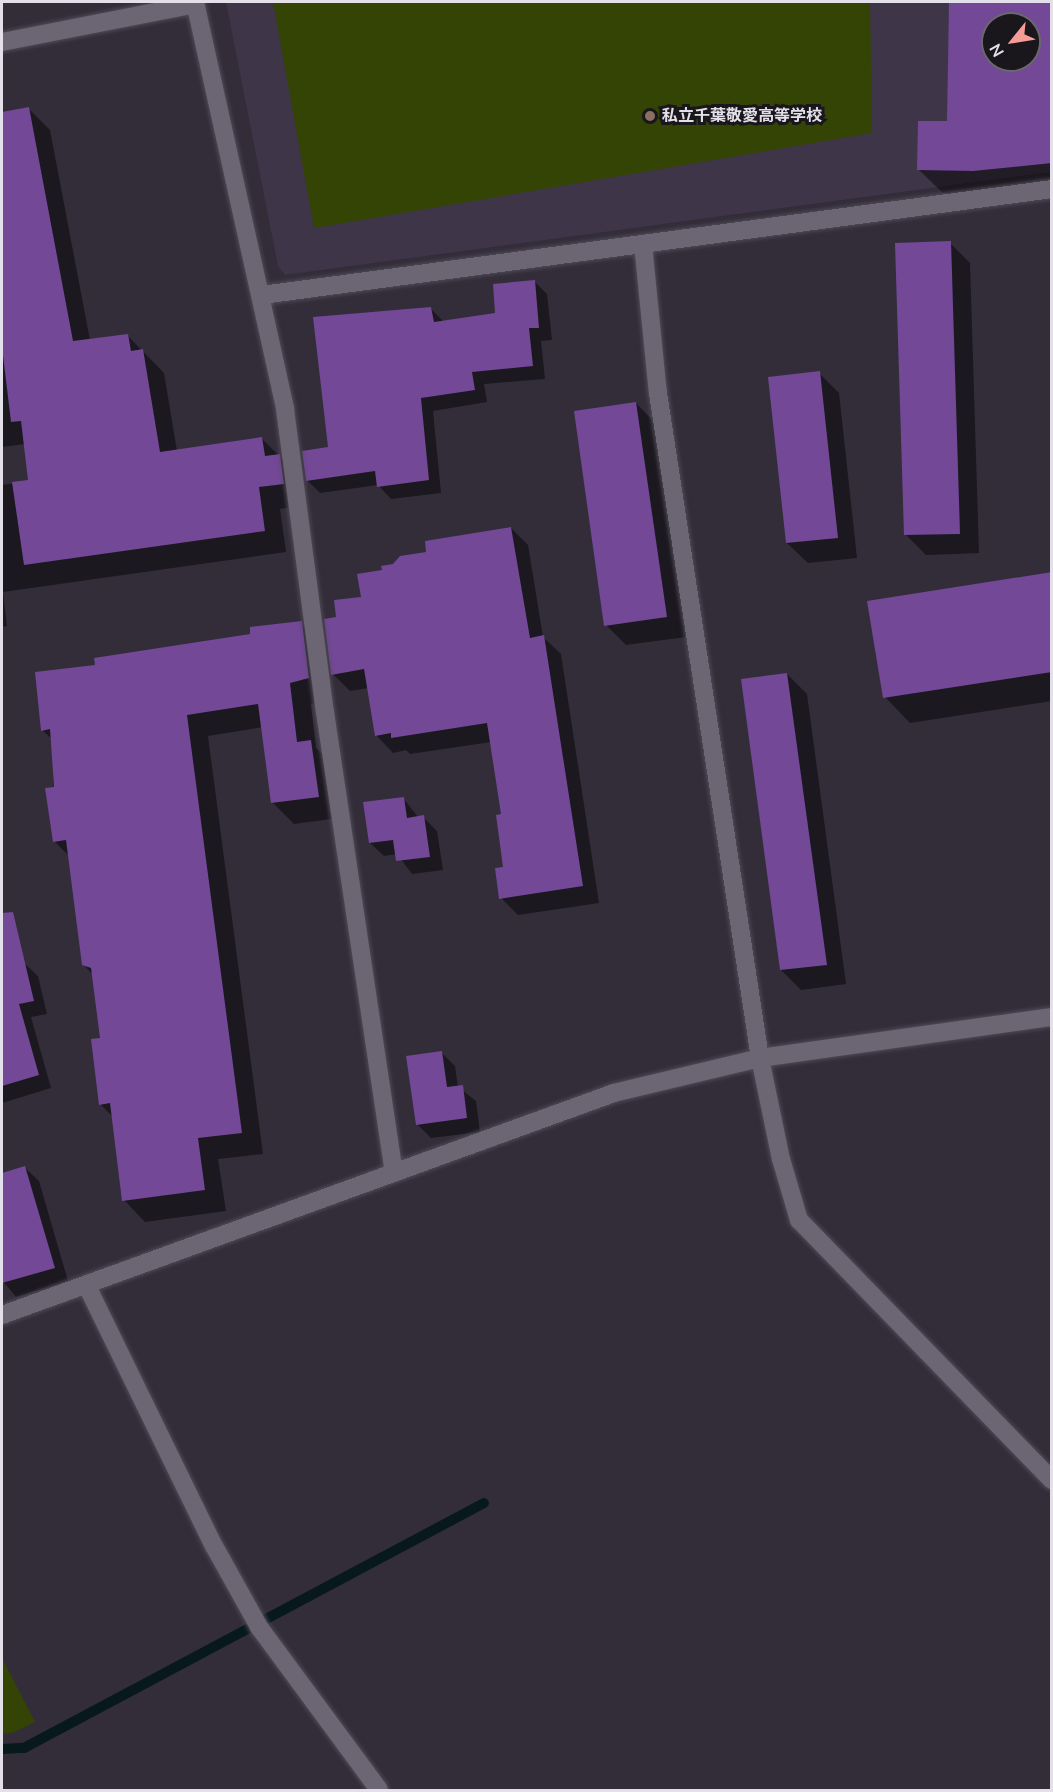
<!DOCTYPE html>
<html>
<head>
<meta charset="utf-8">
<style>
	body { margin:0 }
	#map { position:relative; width:1053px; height:1792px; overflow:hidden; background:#332d3a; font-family:"Nunito Sans","Noto Sans JP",sans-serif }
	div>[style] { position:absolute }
	.built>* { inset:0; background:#3e3548 }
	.green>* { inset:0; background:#344404 }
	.shadow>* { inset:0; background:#0007 }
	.stream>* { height:10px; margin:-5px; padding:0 5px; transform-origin:5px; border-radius:5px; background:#07191d }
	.building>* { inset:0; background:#734897 }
	.roads { filter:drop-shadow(0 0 2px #4f4a55) drop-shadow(0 0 2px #4f4a55) }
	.street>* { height:18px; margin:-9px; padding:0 9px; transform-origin:9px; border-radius:9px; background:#6c6573 }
	.dots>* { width:16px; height:16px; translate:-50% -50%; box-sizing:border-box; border:3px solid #19171c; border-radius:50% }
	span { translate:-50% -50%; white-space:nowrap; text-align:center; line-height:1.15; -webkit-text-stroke:6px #19171c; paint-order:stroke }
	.poi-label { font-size:16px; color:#e4e0e9; font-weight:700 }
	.left { translate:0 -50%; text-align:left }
	.frame { position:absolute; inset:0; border:3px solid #e4e0e9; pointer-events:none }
	.north { position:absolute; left:981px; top:12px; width:60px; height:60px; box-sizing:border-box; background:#19171c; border:2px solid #6a676e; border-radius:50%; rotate:240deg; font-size:16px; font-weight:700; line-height:24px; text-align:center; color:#e4e0e9 }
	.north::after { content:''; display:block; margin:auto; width:21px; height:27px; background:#f59c96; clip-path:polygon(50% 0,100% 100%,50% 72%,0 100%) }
</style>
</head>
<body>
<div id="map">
	<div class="built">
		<div style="clip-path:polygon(evenodd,226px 2px,1051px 2px,1051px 172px,285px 275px,278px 266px,226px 2px,993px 24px,1029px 24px,1029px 60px,993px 60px,993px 24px)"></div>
	</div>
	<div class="green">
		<div style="clip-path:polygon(273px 2px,870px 2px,872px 133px,314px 228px)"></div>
		<div style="clip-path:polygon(2px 1658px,35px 1722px,12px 1733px,2px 1734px)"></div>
	</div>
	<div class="shadow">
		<div style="clip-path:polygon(evenodd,951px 2px,1052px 2px,1052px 189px,997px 195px,943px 193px,919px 170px,948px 123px,951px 2px,993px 24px,1029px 24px,1029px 60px,993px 60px,993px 24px)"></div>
		<div style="clip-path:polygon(28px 108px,50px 130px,90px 340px,128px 336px,164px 373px,177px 451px,262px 439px,301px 477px,304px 505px,280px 509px,286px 552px,3px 592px,7px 626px,2px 627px,2px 485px,29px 481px,25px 444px,2px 447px,2px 113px)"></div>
		<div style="clip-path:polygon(950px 243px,970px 263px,979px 553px,926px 555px,906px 535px)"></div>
		<div style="clip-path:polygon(534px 281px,547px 294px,552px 340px,541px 341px,545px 379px,484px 384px,487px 402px,433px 411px,441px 493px,391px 499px,378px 485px,320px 493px,307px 480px,431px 309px,444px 322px,497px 314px)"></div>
		<div style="clip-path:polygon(819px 373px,839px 393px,857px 558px,808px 563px,787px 543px)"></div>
		<div style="clip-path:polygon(636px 403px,656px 424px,686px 637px,626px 645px,606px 625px)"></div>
		<div style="clip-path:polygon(511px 528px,528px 545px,543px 637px,561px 654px,599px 903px,518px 915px,501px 898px,505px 868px,503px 816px,491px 742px,410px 754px,406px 750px,393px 753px,376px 735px,369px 688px,350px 691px,333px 674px,338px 619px,363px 598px,383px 572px)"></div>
		<div style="clip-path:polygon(1052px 574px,1052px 701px,910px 723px,885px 697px)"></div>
		<div style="clip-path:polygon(301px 623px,323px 644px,330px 700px,311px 704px,316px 748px,332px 763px,339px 818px,294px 824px,272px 802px,263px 727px,208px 736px,263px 1154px,218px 1159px,226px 1211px,145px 1222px,124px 1200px,113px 1117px,100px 1104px,102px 1039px,93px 975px,83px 964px,70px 857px,54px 841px,53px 740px,42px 730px,96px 666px)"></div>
		<div style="clip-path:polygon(787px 674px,807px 694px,846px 984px,801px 990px,781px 970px)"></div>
		<div style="clip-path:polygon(403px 798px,418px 817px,423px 817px,437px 831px,443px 870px,412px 874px,397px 854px,384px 856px,370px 843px)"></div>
		<div style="clip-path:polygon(24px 963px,38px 976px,47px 1014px,31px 1017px,51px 1088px,2px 1103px,2px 969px)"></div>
		<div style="clip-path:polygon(441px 1052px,455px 1066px,458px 1087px,476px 1101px,480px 1132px,431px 1138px,418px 1125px)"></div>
		<div style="clip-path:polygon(25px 1168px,39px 1181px,68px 1281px,16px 1297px,2px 1280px,2px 1174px)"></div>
	</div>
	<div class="stream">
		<div style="left:2px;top:1749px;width:22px;rotate:-3deg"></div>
		<div style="left:24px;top:1748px;width:521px;rotate:-28.04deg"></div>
	</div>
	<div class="building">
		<div style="clip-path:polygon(evenodd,949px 2px,1052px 2px,1052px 163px,973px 171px,917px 170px,918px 121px,947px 121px,949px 2px,993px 24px,1029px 24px,1029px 60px,993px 60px,993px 24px)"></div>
		<div style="clip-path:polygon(29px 107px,73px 341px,128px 334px,131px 351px,143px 349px,160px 452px,262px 437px,265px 456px,280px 454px,284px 484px,259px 487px,265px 531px,24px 565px,12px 482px,28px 480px,21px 421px,11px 422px,2px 347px,2px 112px)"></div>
		<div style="clip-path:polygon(951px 241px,960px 534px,904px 535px,895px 243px)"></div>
		<div style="clip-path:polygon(535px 280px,539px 328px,529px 328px,533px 366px,472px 372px,475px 390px,421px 398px,429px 480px,377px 487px,375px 471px,306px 481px,302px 451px,328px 447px,313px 317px,431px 307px,434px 322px,495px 313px,493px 284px)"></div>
		<div style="clip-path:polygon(820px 371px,838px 538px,786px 543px,768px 377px)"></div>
		<div style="clip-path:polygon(636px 402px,667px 617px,604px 626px,574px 411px)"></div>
		<div style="clip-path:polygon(511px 527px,530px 638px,544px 635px,583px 886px,499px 899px,495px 868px,503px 867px,496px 815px,501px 814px,487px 723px,391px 738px,391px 733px,375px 736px,364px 669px,331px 675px,324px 619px,336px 617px,334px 600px,361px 597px,357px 574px,382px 570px,381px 566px,393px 564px,400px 556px,426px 552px,425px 541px)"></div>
		<div style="clip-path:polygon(1052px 572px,1052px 672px,883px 698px,867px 601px)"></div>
		<div style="clip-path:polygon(302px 621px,309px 678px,290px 683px,297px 742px,311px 740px,319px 797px,271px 803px,258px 704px,187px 715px,242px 1133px,198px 1138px,205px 1190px,122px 1201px,110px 1103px,99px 1105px,91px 1039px,100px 1038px,91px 968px,82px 965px,66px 840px,53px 842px,45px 788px,54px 787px,50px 729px,41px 731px,35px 672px,95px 665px,94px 658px,250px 634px,250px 627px)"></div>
		<div style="clip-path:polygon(787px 673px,827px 965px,780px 970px,741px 679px)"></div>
		<div style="clip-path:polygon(404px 797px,407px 818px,424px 815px,430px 857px,396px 861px,393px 840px,369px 843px,363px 802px)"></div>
		<div style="clip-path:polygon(13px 912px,34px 1001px,19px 1004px,39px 1075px,2px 1086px,2px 913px)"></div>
		<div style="clip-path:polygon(442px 1051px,447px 1087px,463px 1085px,467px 1118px,416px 1125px,406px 1056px)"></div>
		<div style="clip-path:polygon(25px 1166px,55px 1268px,2px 1283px,2px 1173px)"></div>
	</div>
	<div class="roads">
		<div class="street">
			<div style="left:195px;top:2px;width:417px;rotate:77.5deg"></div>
			<div style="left:285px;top:409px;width:306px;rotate:82.5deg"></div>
			<div style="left:325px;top:712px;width:466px;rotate:81.5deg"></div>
			<div style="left:2px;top:42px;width:197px;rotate:-11.1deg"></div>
			<div style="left:643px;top:244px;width:150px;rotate:84.3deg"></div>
			<div style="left:658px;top:393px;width:673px;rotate:81.28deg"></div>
			<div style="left:760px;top:1058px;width:103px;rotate:78.3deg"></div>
			<div style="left:781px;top:1159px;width:64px;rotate:73.6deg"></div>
			<div style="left:799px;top:1220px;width:363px;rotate:45.8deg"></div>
			<div style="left:262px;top:295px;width:797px;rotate:-7.64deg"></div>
			<div style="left:87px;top:1286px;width:289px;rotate:64deg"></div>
			<div style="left:214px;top:1546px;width:93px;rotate:60.9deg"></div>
			<div style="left:259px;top:1627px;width:202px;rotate:53.6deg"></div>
			<div style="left:2px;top:1315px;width:651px;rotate:-19.94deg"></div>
			<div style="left:614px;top:1093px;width:150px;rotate:-13.5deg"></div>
			<div style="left:760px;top:1058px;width:295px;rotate:-8deg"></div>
		</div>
	</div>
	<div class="dots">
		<div style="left:650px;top:116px;background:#8d6e63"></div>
	</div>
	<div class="poi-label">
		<span class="left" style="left:662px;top:116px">私立千葉敬愛高等学校</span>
	</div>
	<div class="frame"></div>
	<div class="north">N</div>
</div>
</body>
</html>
